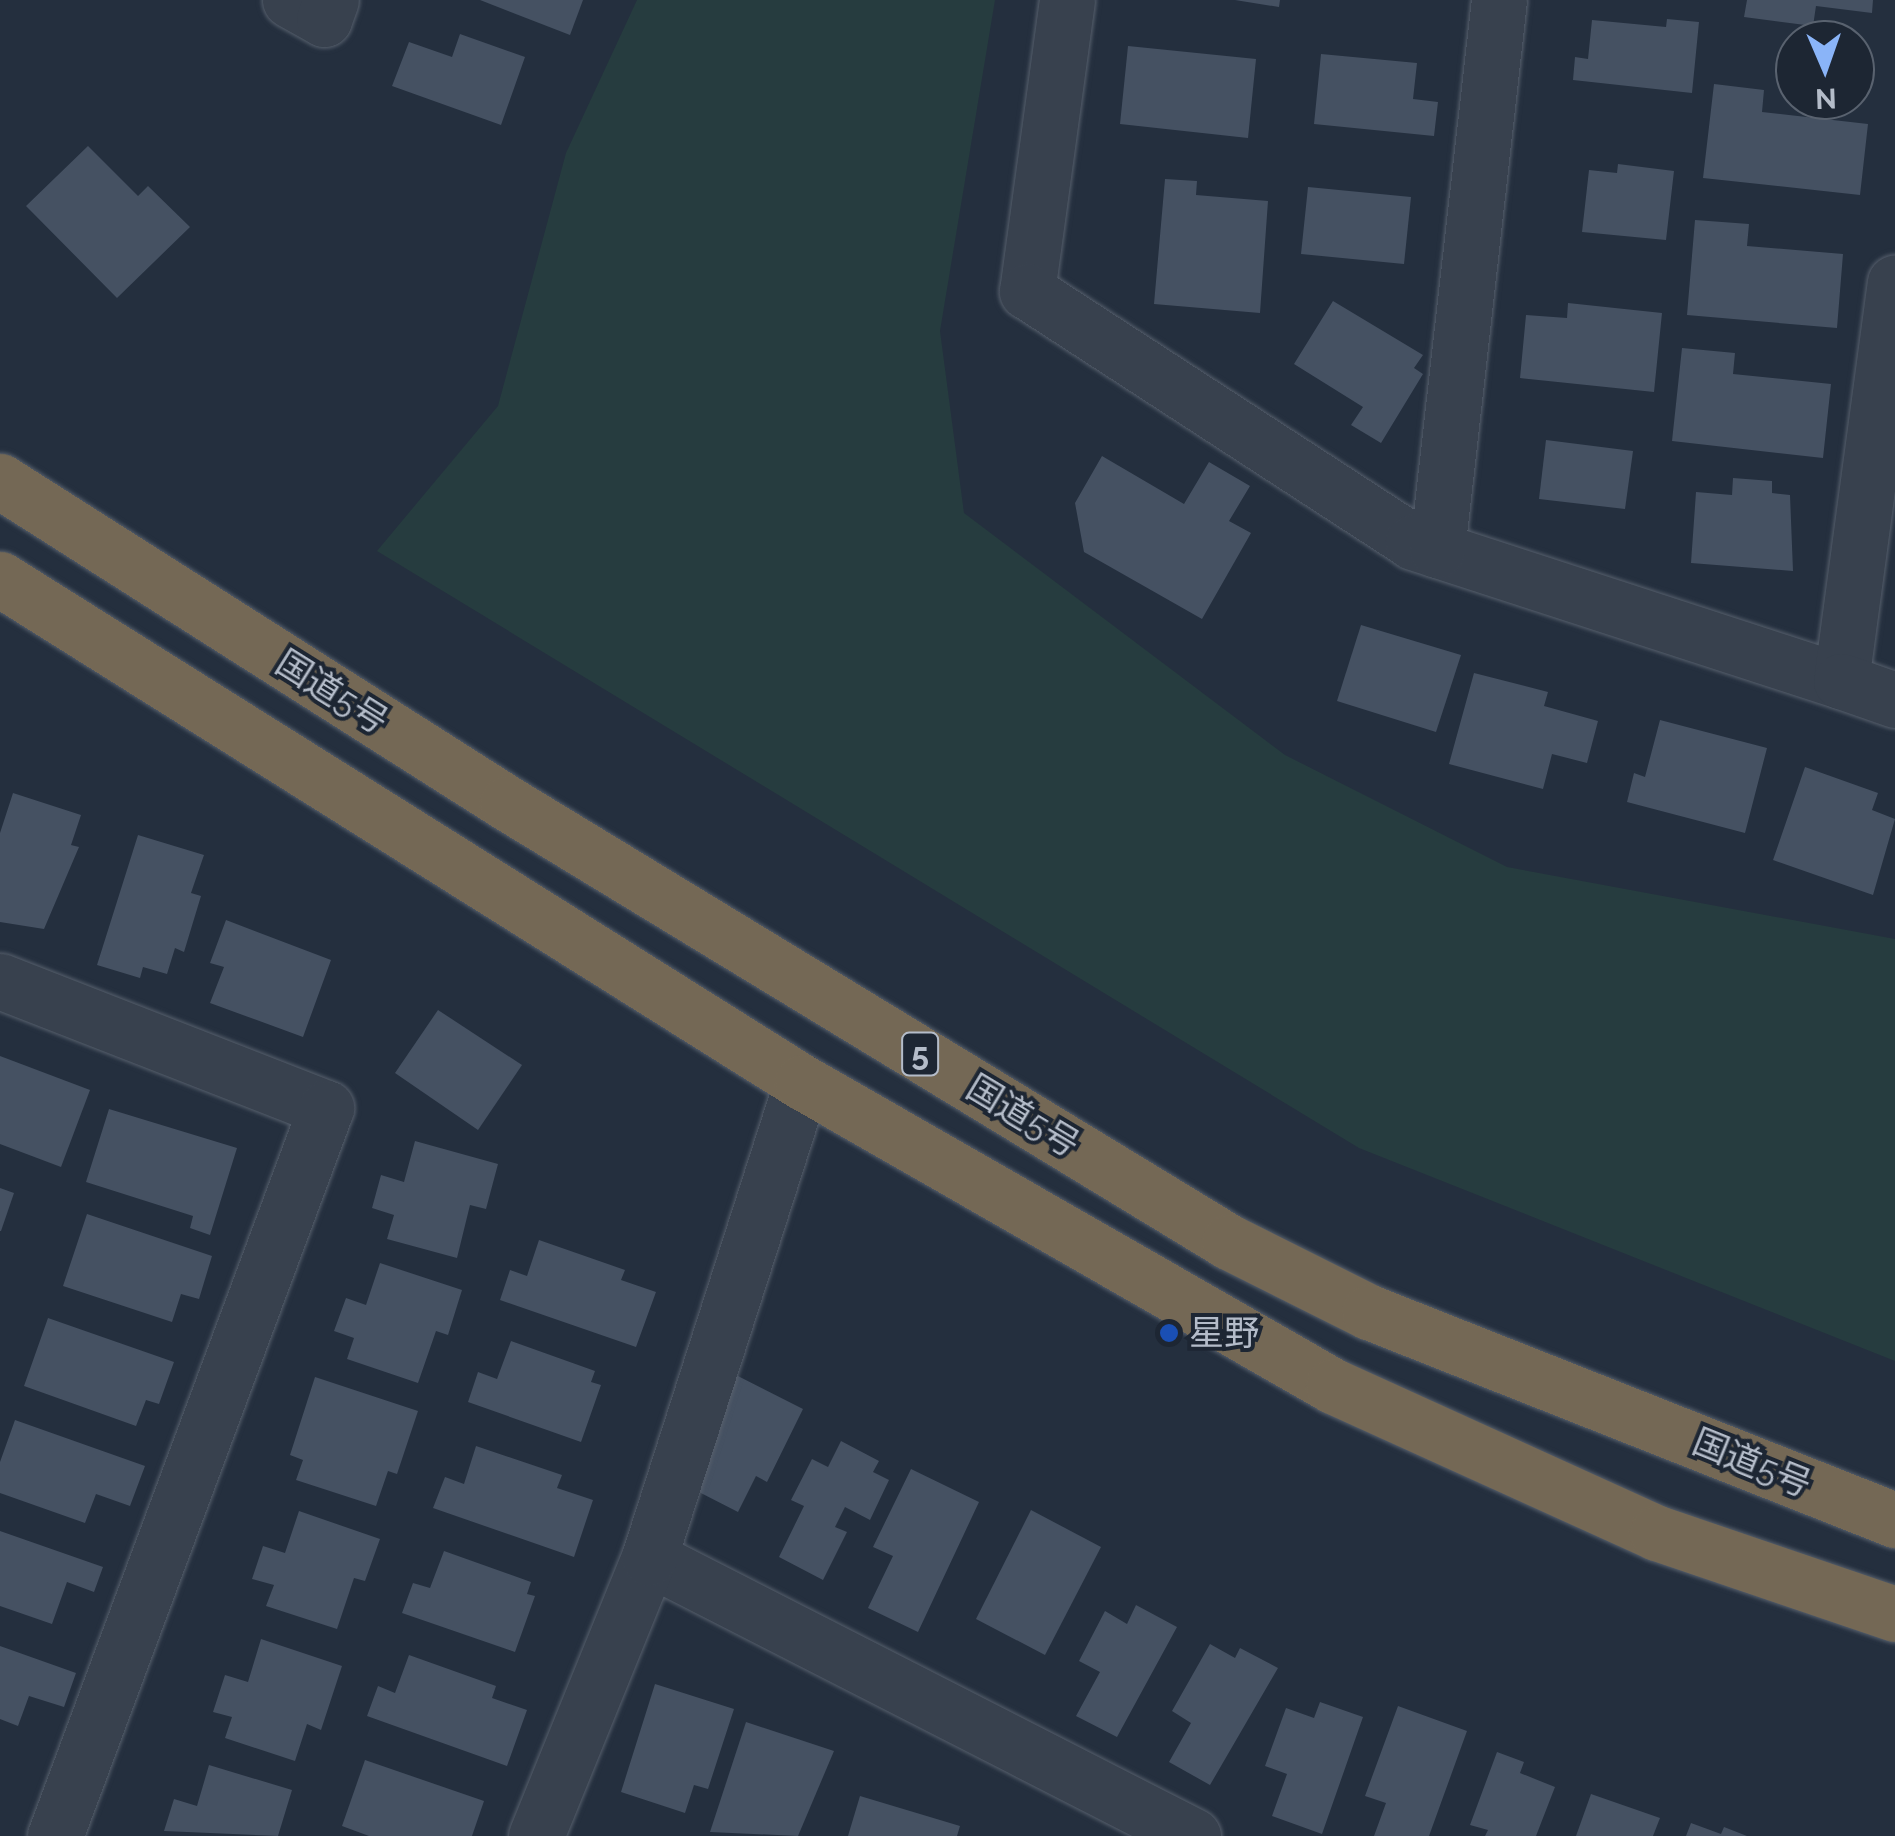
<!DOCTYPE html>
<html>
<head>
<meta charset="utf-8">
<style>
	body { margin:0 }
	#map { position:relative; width:1895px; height:1836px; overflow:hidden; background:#242f3e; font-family:Raleway,"Noto Sans JP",sans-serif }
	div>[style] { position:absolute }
	.green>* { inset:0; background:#263c3f }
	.building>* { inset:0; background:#455162 }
	.roads { filter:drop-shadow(0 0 2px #565f6c) drop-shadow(0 0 2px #565f6c) }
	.street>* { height:55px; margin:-27.5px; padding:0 27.5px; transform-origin:27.5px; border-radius:27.5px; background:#38414e }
	.highway>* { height:55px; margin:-27.5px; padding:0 27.5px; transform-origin:27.5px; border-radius:27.5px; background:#746855 }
	.dots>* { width:28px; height:28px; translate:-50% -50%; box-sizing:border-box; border:5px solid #1d2633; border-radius:50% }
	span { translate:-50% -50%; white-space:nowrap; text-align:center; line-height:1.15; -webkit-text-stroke:8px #1d2633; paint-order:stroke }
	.shield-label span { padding:2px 8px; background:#1d2633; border:2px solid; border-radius:8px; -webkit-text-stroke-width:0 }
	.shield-label { font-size:32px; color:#b4bcc9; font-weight:700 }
	.street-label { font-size:35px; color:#b4bcc9 }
	.poi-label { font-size:35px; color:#b4bcc9 }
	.left { translate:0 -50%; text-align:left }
	.north { position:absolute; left:1775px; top:20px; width:100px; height:100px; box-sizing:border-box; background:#1d2633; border:2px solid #59626f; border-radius:50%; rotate:178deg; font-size:28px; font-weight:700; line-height:40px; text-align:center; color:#b4bcc9 }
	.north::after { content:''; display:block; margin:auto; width:35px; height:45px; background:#8ab4f8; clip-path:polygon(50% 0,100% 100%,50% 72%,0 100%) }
</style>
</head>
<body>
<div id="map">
	<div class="green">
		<div style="clip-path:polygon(637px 0,995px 0,940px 331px,964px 513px,1285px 755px,1507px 867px,1895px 939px,1895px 1361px,1359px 1148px,377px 551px,498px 406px,566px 153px)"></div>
	</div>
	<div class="building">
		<div style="clip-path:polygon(480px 0,583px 0,570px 35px)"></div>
		<div style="clip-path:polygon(1235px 0,1280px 0,1279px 7px)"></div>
		<div style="clip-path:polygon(1747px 0,1873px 0,1872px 13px,1816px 6px,1813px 26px,1744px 17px)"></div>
		<div style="clip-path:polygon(1667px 19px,1699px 22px,1692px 93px,1573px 80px,1575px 57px,1588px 59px,1592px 20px,1666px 27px)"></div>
		<div style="clip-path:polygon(460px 34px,525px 57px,501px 125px,392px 86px,409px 42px,452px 57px)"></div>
		<div style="clip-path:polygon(1128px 46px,1256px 59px,1248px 138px,1120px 124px)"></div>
		<div style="clip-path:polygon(1321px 54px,1417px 63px,1413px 99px,1438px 102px,1434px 136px,1314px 124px)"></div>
		<div style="clip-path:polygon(1714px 84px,1764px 90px,1762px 112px,1868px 124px,1860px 195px,1703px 178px)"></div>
		<div style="clip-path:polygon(88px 146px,138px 196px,148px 186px,190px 227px,117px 298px,26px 206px)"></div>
		<div style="clip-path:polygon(1618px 164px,1674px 171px,1666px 240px,1582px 232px,1589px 170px,1617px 173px)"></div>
		<div style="clip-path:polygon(1165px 179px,1197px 181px,1196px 195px,1268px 201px,1260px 313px,1154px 304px)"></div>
		<div style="clip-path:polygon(1308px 187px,1411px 197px,1404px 264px,1301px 254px)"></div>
		<div style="clip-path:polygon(1695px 220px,1749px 224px,1747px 246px,1843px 254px,1837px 328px,1687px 315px)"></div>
		<div style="clip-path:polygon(1333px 301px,1423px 355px,1414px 368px,1423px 374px,1381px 443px,1351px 425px,1363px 407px,1294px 364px)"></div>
		<div style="clip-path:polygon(1568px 303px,1662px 313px,1654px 392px,1520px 378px,1526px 315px,1567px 318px)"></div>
		<div style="clip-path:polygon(1682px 348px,1735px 353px,1733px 374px,1831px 384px,1823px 458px,1672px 441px)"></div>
		<div style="clip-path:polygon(1546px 440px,1633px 451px,1625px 509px,1539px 499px)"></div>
		<div style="clip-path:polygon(1102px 456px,1184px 504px,1209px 462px,1250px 486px,1229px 521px,1251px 533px,1202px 619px,1084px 552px,1075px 503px)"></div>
		<div style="clip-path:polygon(1733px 478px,1772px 481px,1772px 493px,1790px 495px,1793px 571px,1691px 563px,1696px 492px,1732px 495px)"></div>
		<div style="clip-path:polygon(1361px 625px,1461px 655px,1436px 732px,1337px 701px)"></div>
		<div style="clip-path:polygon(1474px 673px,1548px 692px,1544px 706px,1598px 721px,1587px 763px,1552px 754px,1543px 789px,1449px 764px)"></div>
		<div style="clip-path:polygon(1660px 720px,1767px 748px,1745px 833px,1627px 802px,1634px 773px,1645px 777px)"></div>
		<div style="clip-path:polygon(1805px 767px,1878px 793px,1872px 810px,1895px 819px,1873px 895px,1773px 860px)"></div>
		<div style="clip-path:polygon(13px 793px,81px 815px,71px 845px,79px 847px,44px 929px,0 922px,0 833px)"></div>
		<div style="clip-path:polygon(138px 835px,204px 855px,191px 893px,201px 896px,184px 952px,175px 948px,167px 974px,143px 967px,140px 978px,97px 965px)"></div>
		<div style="clip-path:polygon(226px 920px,331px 960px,303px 1037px,210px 1003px,224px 967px,210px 963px)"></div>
		<div style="clip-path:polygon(438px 1010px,522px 1065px,478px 1130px,395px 1073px)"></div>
		<div style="clip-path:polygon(0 1056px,90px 1090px,61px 1167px,0 1144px)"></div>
		<div style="clip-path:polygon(109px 1109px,237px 1148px,210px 1235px,190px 1228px,193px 1216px,86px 1182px)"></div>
		<div style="clip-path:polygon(415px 1141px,498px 1164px,486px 1209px,470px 1205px,457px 1258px,387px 1239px,394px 1215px,372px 1208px,381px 1175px,404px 1182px)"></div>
		<div style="clip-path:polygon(0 1188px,14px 1193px,1px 1231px,0 1231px)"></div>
		<div style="clip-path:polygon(87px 1214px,212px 1256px,199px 1299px,181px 1294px,172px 1322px,63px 1286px)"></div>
		<div style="clip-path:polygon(539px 1240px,625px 1270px,621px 1280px,656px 1292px,636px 1347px,500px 1300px,510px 1270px,527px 1276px)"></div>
		<div style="clip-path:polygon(380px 1263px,462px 1290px,448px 1335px,436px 1331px,418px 1383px,347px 1359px,354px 1338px,334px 1331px,346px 1298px,366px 1305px)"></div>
		<div style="clip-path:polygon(48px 1318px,174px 1362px,159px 1404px,146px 1400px,136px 1426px,24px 1386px)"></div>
		<div style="clip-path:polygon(511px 1341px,595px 1371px,591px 1382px,601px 1385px,581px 1442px,468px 1402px,478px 1372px,497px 1379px)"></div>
		<div style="clip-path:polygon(732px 1373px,803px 1409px,767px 1482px,756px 1476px,738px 1512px,693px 1489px,713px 1449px,697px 1442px)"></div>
		<div style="clip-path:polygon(315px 1377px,418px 1411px,397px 1474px,388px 1471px,376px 1506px,296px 1480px,303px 1460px,290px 1455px)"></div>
		<div style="clip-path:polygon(15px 1420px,145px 1466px,130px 1506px,96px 1494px,85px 1523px,0 1493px,0 1462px)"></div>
		<div style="clip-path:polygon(841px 1441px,879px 1461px,873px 1472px,889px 1480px,870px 1520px,845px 1507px,835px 1527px,847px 1532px,823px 1580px,779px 1557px,804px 1506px,791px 1500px,812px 1459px,828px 1467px)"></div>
		<div style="clip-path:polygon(476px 1446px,562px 1475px,557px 1488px,593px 1500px,574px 1557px,433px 1508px,445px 1477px,464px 1484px)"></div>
		<div style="clip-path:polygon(911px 1469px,979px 1502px,918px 1632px,868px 1608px,893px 1556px,873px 1547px)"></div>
		<div style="clip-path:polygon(1031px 1510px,1101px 1547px,1045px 1655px,976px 1619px)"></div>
		<div style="clip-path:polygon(299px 1511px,380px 1539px,365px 1581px,354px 1578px,337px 1629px,266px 1606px,274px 1585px,252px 1579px,263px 1546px,285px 1553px)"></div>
		<div style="clip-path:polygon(0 1531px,103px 1567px,94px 1592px,67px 1582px,52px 1624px,0 1606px)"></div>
		<div style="clip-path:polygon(444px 1551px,531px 1582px,527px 1594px,535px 1596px,515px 1652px,402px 1613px,413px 1583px,430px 1588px)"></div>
		<div style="clip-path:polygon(1136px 1605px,1177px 1627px,1117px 1737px,1076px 1716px,1100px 1672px,1079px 1661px,1105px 1611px,1127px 1624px)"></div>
		<div style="clip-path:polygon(261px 1639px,342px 1666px,321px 1730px,307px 1724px,295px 1761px,225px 1738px,232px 1717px,213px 1712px,225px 1675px,248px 1682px)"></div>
		<div style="clip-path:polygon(1210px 1644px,1235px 1658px,1240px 1648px,1278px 1668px,1210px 1785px,1169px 1762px,1191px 1723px,1172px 1711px)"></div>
		<div style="clip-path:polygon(0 1646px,76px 1673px,64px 1707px,29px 1696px,18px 1726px,0 1719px)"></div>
		<div style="clip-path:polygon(409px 1655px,496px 1686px,492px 1698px,527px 1710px,507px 1766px,367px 1716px,378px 1686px,395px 1693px)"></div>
		<div style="clip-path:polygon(655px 1684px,734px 1709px,708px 1789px,694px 1785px,685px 1813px,621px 1792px)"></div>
		<div style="clip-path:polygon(1320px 1702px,1363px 1717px,1322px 1834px,1272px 1816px,1287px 1774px,1265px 1766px,1286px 1708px,1314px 1718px)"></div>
		<div style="clip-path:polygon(1398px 1706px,1467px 1731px,1429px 1836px,1374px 1836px,1386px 1803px,1365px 1796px)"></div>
		<div style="clip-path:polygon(746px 1722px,834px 1751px,798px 1836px,710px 1832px)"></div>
		<div style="clip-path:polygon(1497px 1752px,1524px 1762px,1520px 1773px,1555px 1787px,1536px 1836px,1485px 1836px,1488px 1830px,1470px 1825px)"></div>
		<div style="clip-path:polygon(365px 1760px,484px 1801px,472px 1836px,369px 1836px,342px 1826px)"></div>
		<div style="clip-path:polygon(209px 1765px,292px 1790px,278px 1836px,164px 1831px,174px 1799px,197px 1806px)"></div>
		<div style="clip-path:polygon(1591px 1794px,1660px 1818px,1653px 1836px,1576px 1836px)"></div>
		<div style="clip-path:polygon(860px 1796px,960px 1826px,957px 1836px,848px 1836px)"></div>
		<div style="clip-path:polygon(1691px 1823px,1721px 1834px,1724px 1827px,1747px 1836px,1686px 1836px)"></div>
	</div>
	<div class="roads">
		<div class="street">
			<div style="left:290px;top:0;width:39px;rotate:29deg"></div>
			<div style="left:324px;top:19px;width:20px;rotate:-70deg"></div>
			<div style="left:1067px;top:0;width:294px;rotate:97.8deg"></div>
			<div style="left:1027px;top:291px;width:460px;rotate:33deg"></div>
			<div style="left:1413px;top:542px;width:450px;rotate:18deg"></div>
			<div style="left:1841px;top:681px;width:402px;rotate:-82.3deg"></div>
			<div style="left:1437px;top:550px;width:553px;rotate:-83.57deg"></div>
			<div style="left:1841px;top:681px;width:57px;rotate:19.4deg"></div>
			<div style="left:0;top:981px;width:350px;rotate:21.3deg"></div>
			<div style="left:326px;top:1108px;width:777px;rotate:110.42deg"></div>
			<div style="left:649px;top:1558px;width:611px;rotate:27.07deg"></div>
			<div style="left:536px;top:1836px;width:300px;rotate:-67.9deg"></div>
			<div style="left:649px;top:1558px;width:500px;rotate:-72.2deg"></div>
		</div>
		<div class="highway">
			<div style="left:0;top:481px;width:601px;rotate:32.42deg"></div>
			<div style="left:507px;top:803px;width:845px;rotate:31.3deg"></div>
			<div style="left:1229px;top:1242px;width:157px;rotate:26.6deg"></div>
			<div style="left:1369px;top:1312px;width:566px;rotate:21.58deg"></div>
			<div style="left:0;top:579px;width:947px;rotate:32.1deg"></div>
			<div style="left:802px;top:1082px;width:612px;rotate:29.79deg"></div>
			<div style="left:1333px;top:1386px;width:356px;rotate:24.4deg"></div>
			<div style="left:1657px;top:1533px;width:251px;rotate:18.8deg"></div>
		</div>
	</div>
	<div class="dots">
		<div style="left:1169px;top:1333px;background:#1a4fb4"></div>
	</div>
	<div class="shield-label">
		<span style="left:920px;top:1054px">5</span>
	</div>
	<div class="street-label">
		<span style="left:332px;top:692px;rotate:32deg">国道5号</span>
		<span style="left:1023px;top:1116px;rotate:31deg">国道5号</span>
		<span style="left:1752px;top:1463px;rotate:22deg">国道5号</span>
	</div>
	<div class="poi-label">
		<span class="left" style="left:1189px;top:1333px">星野</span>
	</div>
	<div class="north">N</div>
</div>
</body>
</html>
